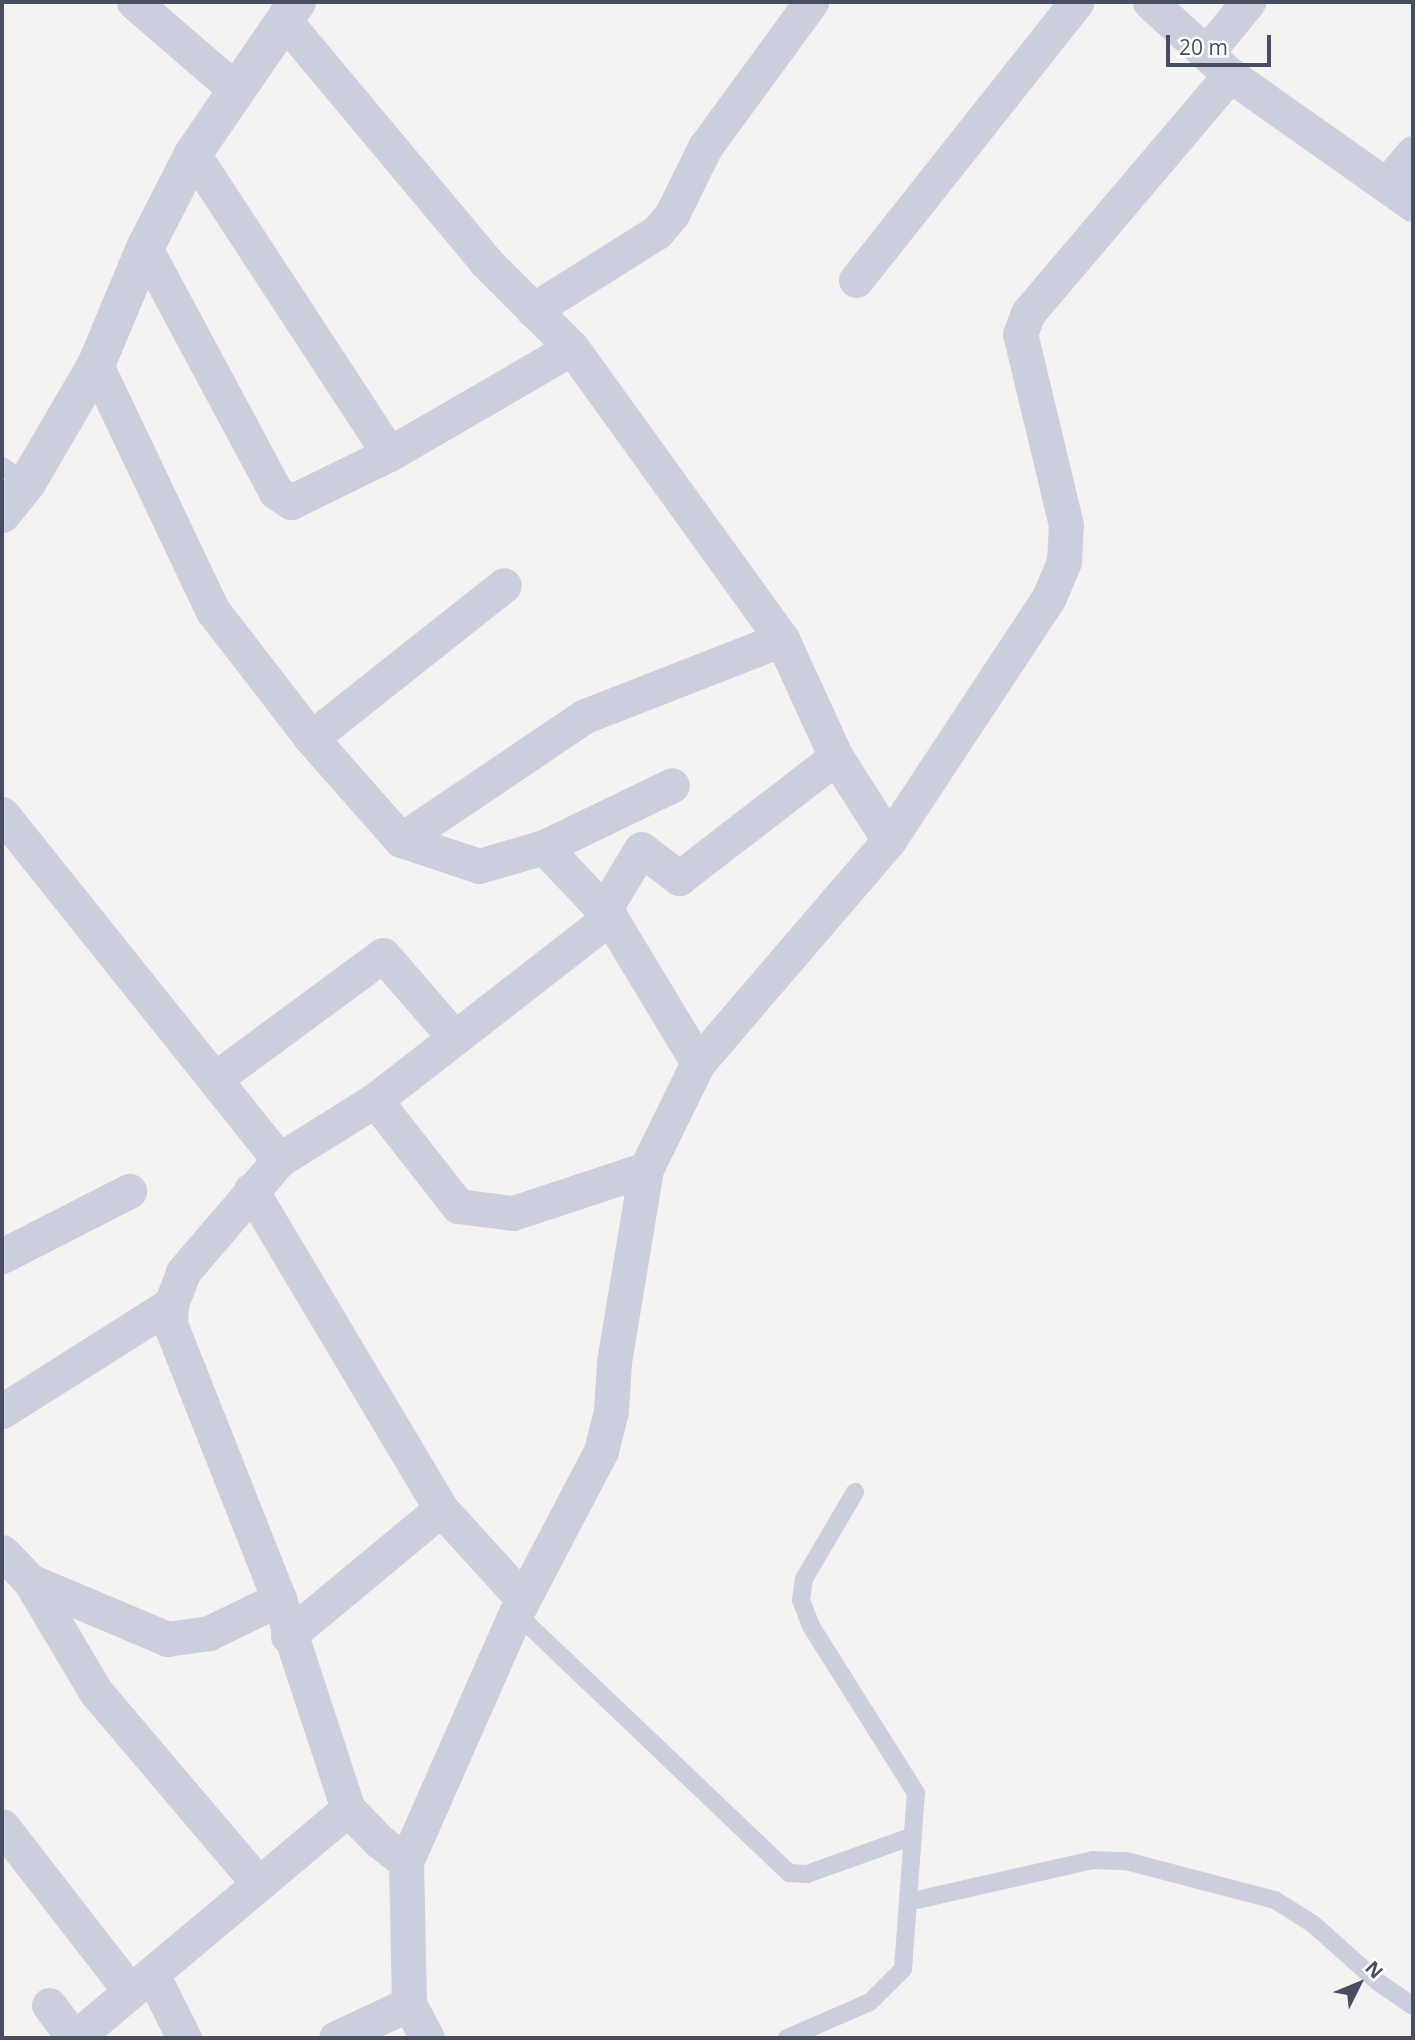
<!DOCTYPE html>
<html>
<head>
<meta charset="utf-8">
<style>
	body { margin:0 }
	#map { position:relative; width:1415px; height:2040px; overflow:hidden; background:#f5f3f2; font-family:"Open Sans",sans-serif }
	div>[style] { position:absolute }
	.service>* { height:18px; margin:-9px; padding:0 9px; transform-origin:9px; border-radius:9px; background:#cbcfdd }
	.minor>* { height:35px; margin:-17.5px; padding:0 17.5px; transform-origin:17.5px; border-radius:17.5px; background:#cbcfdd }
	.tertiary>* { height:38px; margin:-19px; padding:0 19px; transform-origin:19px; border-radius:19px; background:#cbcfdd }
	span { translate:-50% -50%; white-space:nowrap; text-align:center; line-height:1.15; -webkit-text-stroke:5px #fff; paint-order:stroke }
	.frame { position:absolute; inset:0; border:4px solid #474e62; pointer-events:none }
	.north { position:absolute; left:1324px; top:1949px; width:70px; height:70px; -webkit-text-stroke:5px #fff; paint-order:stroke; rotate:47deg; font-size:19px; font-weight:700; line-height:28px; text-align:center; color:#474e62 }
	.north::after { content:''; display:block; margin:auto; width:24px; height:32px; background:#474e62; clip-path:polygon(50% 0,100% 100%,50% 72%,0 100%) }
	.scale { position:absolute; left:1166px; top:35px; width:105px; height:32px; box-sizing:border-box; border:4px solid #474e62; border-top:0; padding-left:9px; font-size:21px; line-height:24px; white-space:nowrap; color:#474e62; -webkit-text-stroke:5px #fff; paint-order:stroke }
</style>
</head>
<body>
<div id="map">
	<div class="service">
		<div style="left:2px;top:466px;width:30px;rotate:34deg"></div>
		<div style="left:516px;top:1613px;width:377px;rotate:43.6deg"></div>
		<div style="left:789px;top:1873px;width:18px;rotate:3deg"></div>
		<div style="left:807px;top:1874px;width:113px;rotate:-19.7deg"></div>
		<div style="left:908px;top:1902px;width:190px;rotate:-12.8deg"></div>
		<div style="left:1093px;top:1860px;width:33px;rotate:2deg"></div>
		<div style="left:1126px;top:1861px;width:154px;rotate:14.7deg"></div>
		<div style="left:1275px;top:1900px;width:45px;rotate:32.3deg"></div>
		<div style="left:1313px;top:1924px;width:87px;rotate:41.7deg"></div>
		<div style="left:1378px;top:1982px;width:42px;rotate:34.4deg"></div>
		<div style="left:787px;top:2038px;width:90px;rotate:-23.4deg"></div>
		<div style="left:870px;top:2002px;width:47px;rotate:-45deg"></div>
		<div style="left:903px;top:1969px;width:176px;rotate:-85.8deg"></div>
		<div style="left:916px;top:1793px;width:197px;rotate:-122.2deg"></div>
		<div style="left:811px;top:1626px;width:28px;rotate:-111deg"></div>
		<div style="left:801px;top:1600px;width:21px;rotate:-82deg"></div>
		<div style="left:804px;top:1579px;width:101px;rotate:-59.6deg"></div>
	</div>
	<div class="minor">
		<div style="left:134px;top:2px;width:135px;rotate:40.8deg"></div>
		<div style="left:1150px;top:2px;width:108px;rotate:42.4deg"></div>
		<div style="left:1230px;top:75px;width:224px;rotate:35.2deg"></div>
		<div style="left:284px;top:20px;width:315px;rotate:50.1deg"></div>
		<div style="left:486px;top:262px;width:122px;rotate:45deg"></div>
		<div style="left:572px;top:348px;width:359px;rotate:54.2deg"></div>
		<div style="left:782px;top:639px;width:130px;rotate:65.4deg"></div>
		<div style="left:836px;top:757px;width:98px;rotate:57.4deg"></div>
		<div style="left:1207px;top:52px;width:65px;rotate:-50.6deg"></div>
		<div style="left:193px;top:154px;width:358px;rotate:56.8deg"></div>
		<div style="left:1386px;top:185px;width:42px;rotate:-49.8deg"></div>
		<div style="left:145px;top:248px;width:277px;rotate:61.8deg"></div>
		<div style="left:276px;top:492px;width:18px;rotate:34deg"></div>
		<div style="left:291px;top:502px;width:109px;rotate:-26.1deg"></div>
		<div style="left:389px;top:454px;width:211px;rotate:-30.1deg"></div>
		<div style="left:856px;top:280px;width:355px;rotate:-51.6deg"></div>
		<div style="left:533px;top:310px;width:146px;rotate:-32.2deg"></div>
		<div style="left:657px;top:232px;width:23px;rotate:-50deg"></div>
		<div style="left:672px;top:214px;width:75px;rotate:-63.8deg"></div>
		<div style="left:705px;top:147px;width:180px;rotate:-53.8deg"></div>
		<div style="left:96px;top:365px;width:272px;rotate:64.6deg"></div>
		<div style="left:213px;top:611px;width:160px;rotate:52.3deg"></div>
		<div style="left:311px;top:738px;width:136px;rotate:48.6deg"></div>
		<div style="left:401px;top:840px;width:82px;rotate:18.4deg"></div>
		<div style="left:479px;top:866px;width:68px;rotate:-16.3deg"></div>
		<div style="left:544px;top:847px;width:142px;rotate:-25.8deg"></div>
		<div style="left:311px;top:738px;width:246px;rotate:-38.4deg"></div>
		<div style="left:2px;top:814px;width:443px;rotate:51.3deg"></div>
		<div style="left:401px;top:840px;width:222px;rotate:-34deg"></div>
		<div style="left:585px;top:716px;width:212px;rotate:-21.3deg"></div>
		<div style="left:544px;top:847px;width:96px;rotate:46.7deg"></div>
		<div style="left:610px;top:917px;width:170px;rotate:58.9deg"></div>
		<div style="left:604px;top:910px;width:71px;rotate:-58.8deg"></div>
		<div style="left:641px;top:849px;width:48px;rotate:37.3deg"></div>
		<div style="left:679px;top:878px;width:198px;rotate:-37.6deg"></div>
		<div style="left:216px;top:1078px;width:207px;rotate:-36.4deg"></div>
		<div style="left:383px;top:955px;width:110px;rotate:49.1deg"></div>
		<div style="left:375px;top:1100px;width:135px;rotate:51.9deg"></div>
		<div style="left:458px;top:1206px;width:55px;rotate:7.3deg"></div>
		<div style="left:513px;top:1213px;width:140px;rotate:-18.3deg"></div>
		<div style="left:251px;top:1190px;width:371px;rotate:59.2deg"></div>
		<div style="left:441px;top:1509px;width:122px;rotate:47.7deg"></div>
		<div style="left:2px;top:1256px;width:143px;rotate:-27.1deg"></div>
		<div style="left:2px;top:1411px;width:200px;rotate:-32.3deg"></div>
		<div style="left:2px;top:1552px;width:40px;rotate:46deg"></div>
		<div style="left:30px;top:1581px;width:149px;rotate:22.9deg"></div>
		<div style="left:167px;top:1639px;width:42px;rotate:-8.1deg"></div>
		<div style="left:209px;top:1633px;width:78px;rotate:-25.9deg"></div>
		<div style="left:30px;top:1581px;width:129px;rotate:59.3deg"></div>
		<div style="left:96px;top:1692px;width:252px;rotate:49.7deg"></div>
		<div style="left:288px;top:1636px;width:199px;rotate:-39.7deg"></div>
		<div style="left:2px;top:1826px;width:209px;rotate:52.2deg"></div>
		<div style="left:406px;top:1862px;width:34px;rotate:-142deg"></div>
		<div style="left:379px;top:1841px;width:45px;rotate:-134.1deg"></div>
		<div style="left:348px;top:1809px;width:221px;rotate:-108.2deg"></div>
		<div style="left:279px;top:1599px;width:297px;rotate:-111.6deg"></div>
		<div style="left:170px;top:1323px;width:19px;rotate:-87deg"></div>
		<div style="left:171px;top:1304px;width:34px;rotate:-69deg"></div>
		<div style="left:183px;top:1272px;width:148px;rotate:-49.4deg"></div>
		<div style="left:279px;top:1160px;width:113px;rotate:-32deg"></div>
		<div style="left:375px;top:1100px;width:298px;rotate:-37.9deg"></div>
		<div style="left:152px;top:1974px;width:72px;rotate:63.4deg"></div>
		<div style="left:49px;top:2005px;width:41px;rotate:52.9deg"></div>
		<div style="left:75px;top:2038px;width:356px;rotate:-40deg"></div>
		<div style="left:336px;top:2038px;width:81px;rotate:-25deg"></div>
		<div style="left:427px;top:2038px;width:38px;rotate:-118deg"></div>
		<div style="left:409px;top:2004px;width:142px;rotate:-91.2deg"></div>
		<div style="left:406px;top:1862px;width:272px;rotate:-66.2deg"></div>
		<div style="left:516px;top:1613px;width:183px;rotate:-62.3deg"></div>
		<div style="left:601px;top:1451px;width:41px;rotate:-76deg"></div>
		<div style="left:611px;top:1411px;width:49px;rotate:-86.5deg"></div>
		<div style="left:614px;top:1362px;width:196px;rotate:-80.6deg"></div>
		<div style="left:646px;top:1169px;width:118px;rotate:-63.9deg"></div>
		<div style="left:698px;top:1063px;width:294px;rotate:-49.4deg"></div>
		<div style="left:889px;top:840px;width:291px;rotate:-56.6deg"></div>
		<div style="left:1049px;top:597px;width:39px;rotate:-67deg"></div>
		<div style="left:1064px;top:561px;width:36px;rotate:-87deg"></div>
		<div style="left:1066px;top:525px;width:196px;rotate:-103.5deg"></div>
		<div style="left:1020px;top:334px;width:22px;rotate:-69deg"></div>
		<div style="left:1028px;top:313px;width:312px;rotate:-49.7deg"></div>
	</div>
	<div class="tertiary">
		<div style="left:2px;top:514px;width:40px;rotate:-51deg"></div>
		<div style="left:27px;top:483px;width:137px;rotate:-59.7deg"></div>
		<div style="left:96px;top:365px;width:127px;rotate:-67.3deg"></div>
		<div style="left:145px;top:248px;width:106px;rotate:-62.9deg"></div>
		<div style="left:193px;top:154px;width:184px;rotate:-55.6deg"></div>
	</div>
	<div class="frame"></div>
	<div class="north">N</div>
	<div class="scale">20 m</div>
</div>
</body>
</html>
